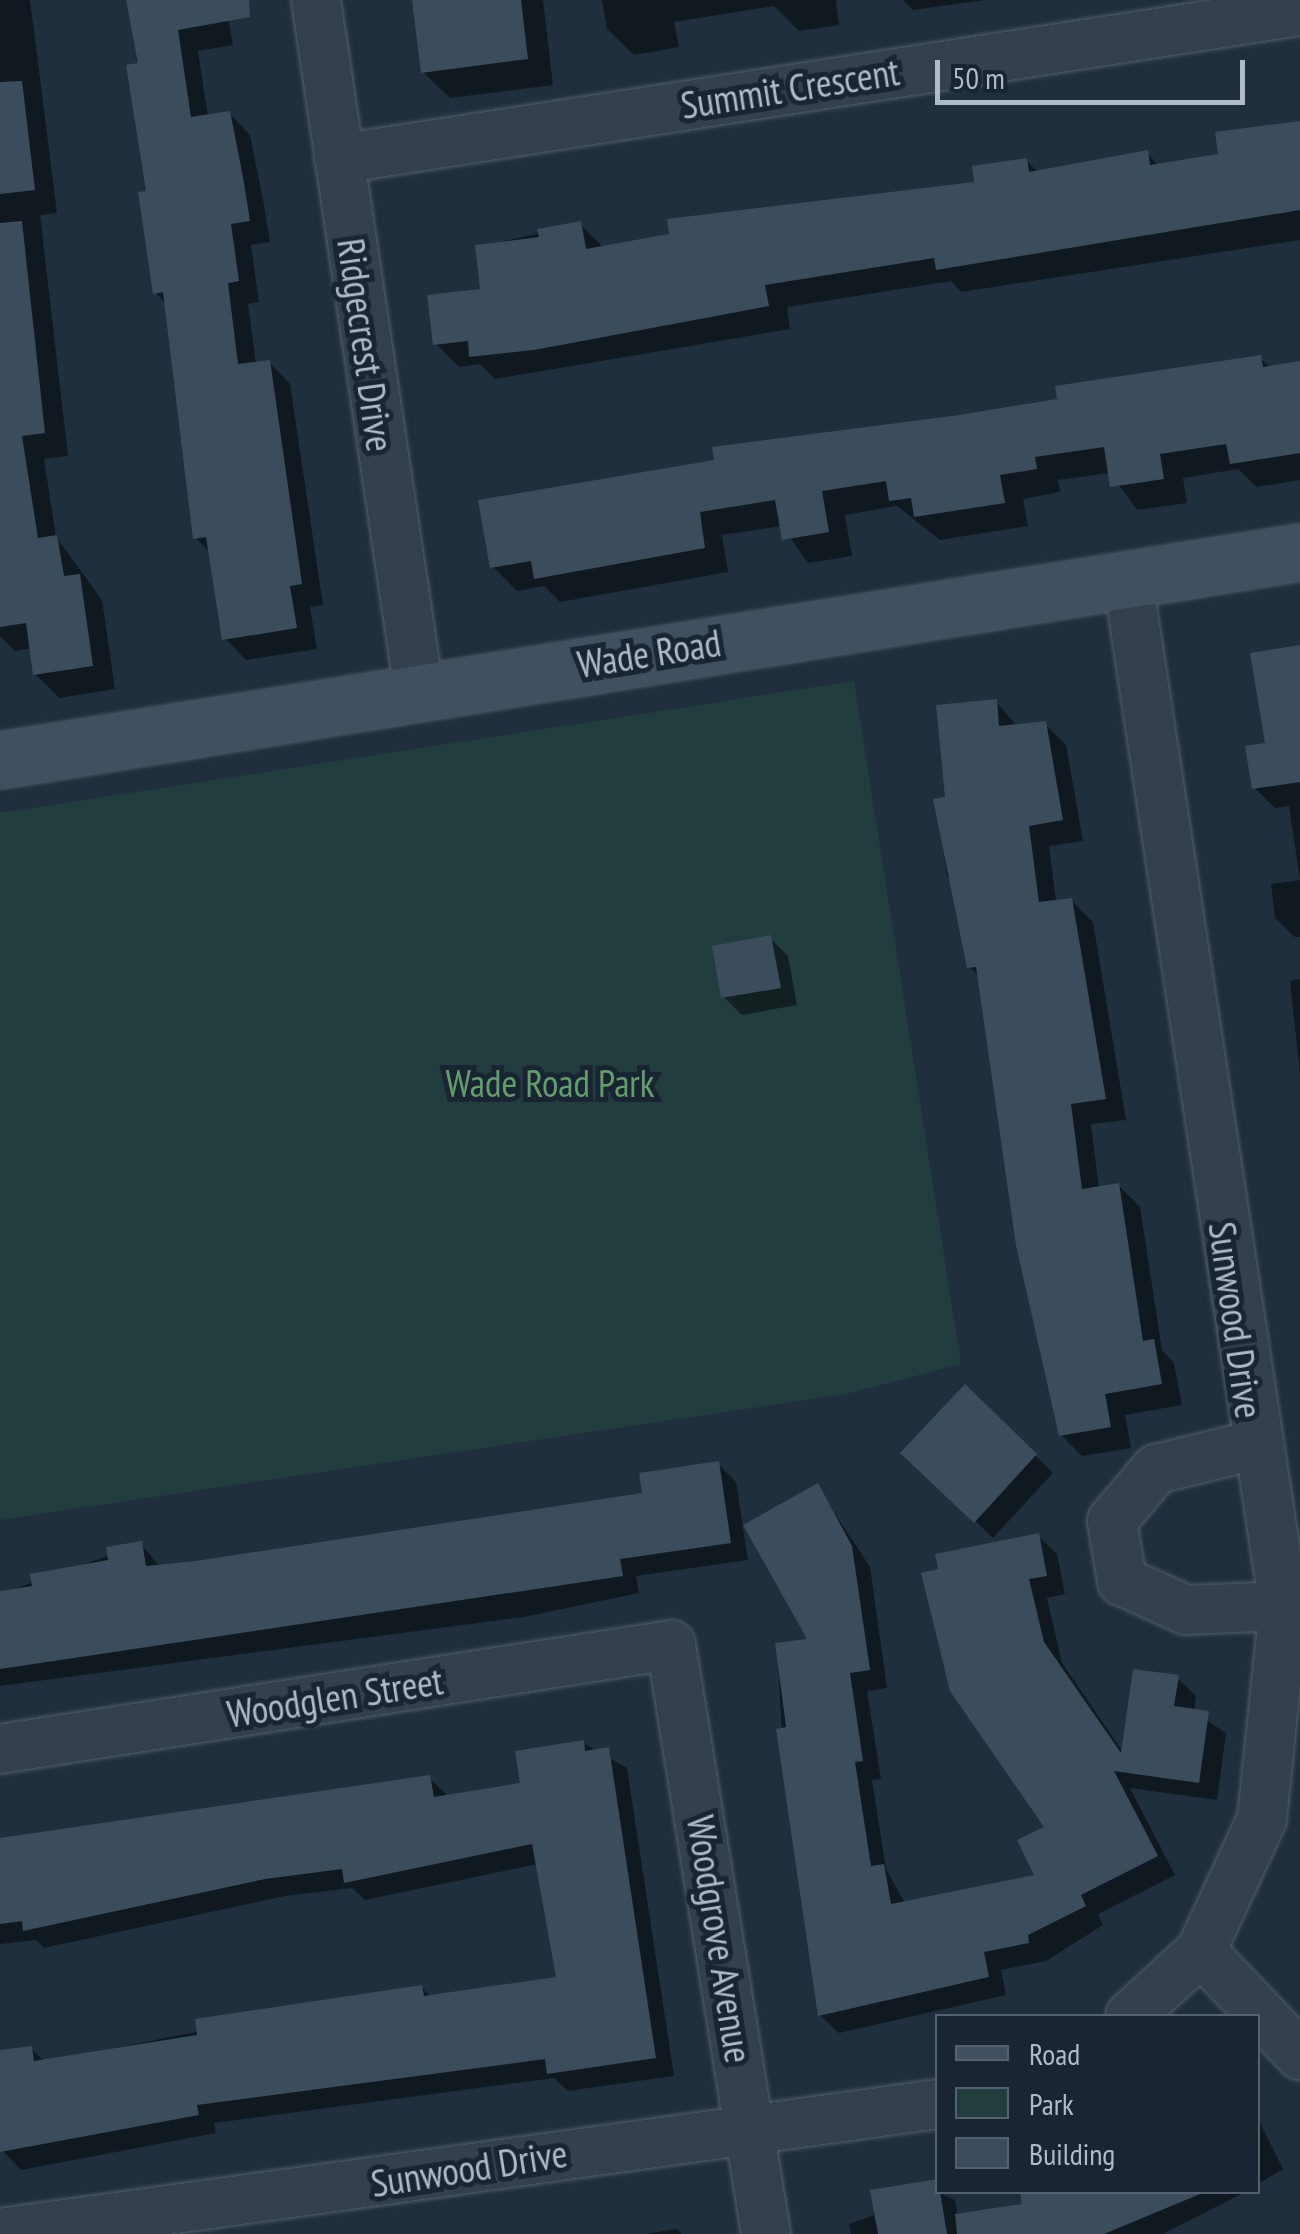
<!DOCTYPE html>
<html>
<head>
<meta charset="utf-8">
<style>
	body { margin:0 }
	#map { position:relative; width:1300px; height:2234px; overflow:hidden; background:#202f3d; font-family:"PT Sans Narrow",sans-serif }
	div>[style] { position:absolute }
	.green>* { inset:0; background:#223d3e }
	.shadow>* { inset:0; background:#0007 }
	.building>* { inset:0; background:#3b4d5d }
	.roads { filter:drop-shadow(0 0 2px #525e6b) drop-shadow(0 0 2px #525e6b) }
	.street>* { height:48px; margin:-24px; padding:0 24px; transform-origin:24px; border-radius:24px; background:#34404d }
	.secondary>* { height:55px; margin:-27.5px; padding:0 27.5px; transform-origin:27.5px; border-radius:27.5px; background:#415061 }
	span { translate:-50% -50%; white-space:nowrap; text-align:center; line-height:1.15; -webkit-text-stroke:10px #192532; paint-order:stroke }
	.street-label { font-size:38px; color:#afbbc9 }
	.park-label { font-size:38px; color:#639d6c }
	.legend { position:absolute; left:935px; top:2014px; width:325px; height:180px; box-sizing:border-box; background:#192532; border:2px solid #55616e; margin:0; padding:12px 18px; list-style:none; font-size:30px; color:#afbbc9 }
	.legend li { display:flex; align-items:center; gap:20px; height:50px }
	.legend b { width:50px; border:2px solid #55616e }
	.scale { position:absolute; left:935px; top:60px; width:310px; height:45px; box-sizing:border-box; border:5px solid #afbbc9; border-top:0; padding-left:12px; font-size:30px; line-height:35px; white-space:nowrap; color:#afbbc9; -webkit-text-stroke:8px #192532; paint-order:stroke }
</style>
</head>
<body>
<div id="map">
	<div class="green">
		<div style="clip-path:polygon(854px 681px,961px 1364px,846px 1394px,0 1520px,0 813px)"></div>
	</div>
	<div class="shadow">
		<div style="clip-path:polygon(0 0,30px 0,57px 213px,40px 215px,68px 456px,44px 459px,56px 537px,102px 600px,115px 689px,59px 698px,35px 674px,32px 648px,15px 651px,0 636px)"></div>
		<div style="clip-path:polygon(126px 0,225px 0,233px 45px,198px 51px,208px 117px,229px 113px,250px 135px,263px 200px,270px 242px,251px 245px,259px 302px,248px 304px,256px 364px,269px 362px,290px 384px,323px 605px,310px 607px,317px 649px,246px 660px,225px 638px,211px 554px,196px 538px,167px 305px,155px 292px,141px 65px)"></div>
		<div style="clip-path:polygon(414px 0,543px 0,553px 85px,450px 98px,423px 72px)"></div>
		<div style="clip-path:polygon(602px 0,836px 0,839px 25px,799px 31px,774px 6px,674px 22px,679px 47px,634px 55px,607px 29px)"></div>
		<div style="clip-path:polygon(903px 0,985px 0,913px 10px)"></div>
		<div style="clip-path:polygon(1300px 123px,1300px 240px,961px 292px,951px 281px,787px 307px,790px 329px,495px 379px,480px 364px,459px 367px,436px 344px,482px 291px,478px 247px,580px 224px,603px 247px,977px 184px,1026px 160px,1039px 173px,1147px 153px,1159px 166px,1221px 156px)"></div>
		<div style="clip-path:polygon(1260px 358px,1271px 368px,1300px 363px,1300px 480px,1256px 487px,1238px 469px,1183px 478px,1187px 503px,1137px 510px,1110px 473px,1058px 480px,1060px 492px,1023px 499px,1028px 526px,940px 540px,897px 506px,845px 515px,852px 556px,808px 563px,782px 526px,722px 535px,728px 572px,560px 602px,544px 586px,517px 591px,493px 567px,717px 462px,715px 449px,1060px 401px)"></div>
		<div style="clip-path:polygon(1300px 647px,1300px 937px,1295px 937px,1275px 918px,1271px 884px,1300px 880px,1289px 806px,1275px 808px,1255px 788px)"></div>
		<div style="clip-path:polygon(996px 702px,1018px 727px,1045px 724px,1066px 745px,1083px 841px,1049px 846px,1056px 902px,1071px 900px,1093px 922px,1126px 1120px,1091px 1124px,1099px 1189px,1119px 1186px,1140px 1207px,1162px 1350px,1174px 1363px,1182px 1405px,1125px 1415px,1131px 1448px,1082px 1456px,1061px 1435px,980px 977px,969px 967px,958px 887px,947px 876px,936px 801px,948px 799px)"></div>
		<div style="clip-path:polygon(770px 938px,788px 956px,797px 1005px,742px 1015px,724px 997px)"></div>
		<div style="clip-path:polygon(1300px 979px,1300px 1074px,1290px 981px)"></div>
		<div style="clip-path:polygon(965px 1388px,1053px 1473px,993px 1538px,904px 1452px)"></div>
		<div style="clip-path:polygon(718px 1464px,736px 1482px,748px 1560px,636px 1576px,639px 1593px,524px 1617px,0 1686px,0 1594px,141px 1544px,160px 1567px,645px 1495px)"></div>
		<div style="clip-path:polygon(817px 1486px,870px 1567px,887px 1688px,867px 1691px,881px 1779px,872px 1780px,886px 1869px,905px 1903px,1038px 1877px,1048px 1828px,952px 1689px,1038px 1536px,1057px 1554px,1065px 1594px,1047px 1598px,1062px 1663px,1123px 1752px,1177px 1678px,1196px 1696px,1194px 1712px,1226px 1733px,1217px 1800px,1130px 1788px,1175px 1875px,1098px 1914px,1103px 1925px,1046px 1961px,1001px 1970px,1006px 1995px,839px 2033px,820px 2015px,785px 1788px,777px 1645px,811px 1641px)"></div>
		<div style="clip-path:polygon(583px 1743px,627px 1768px,674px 2076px,568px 2091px,554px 2078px,214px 2123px,216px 2133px,21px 2170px,0 2148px,0 2052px,31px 2048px,45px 2062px,421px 1987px,431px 1997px,558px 1979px,538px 1864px,365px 1900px,352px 1888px,285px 1896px,44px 1948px,36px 1940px,0 1944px,0 1841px,429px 1778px,449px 1797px,523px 1785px)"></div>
		<div style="clip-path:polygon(1258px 2119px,1283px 2169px,1258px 2184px)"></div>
		<div style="clip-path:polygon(938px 2192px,955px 2200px,958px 2216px,1025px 2206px,1023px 2192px,1245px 2192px,1163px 2234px,851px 2234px,849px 2224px)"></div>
		<div style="clip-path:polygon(677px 2229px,682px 2234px,645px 2234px)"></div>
	</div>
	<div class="building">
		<div style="clip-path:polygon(126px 0,249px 0,250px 17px,178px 30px,191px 117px,230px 111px,243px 177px,250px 221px,231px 224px,239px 281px,228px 283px,238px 364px,270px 360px,302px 584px,290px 586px,297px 628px,222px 640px,206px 537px,193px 539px,163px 292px,153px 294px,138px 192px,146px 191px,126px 65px,138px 63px)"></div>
		<div style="clip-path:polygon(412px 0,521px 0,528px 59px,421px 73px)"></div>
		<div style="clip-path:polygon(22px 81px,35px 190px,0 194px,0 82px)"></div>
		<div style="clip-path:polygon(1300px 121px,1300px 210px,936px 270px,934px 258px,765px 285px,769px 306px,534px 350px,469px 357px,468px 341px,433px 345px,427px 295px,480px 289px,475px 245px,539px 237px,537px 229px,581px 221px,586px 249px,669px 234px,667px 219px,974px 182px,972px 166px,1027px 158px,1029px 172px,1148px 150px,1150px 165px,1218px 154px,1215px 132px)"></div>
		<div style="clip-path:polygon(22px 221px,45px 433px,22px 436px,38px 538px,57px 535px,64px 576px,80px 574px,93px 666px,33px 675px,26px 623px,0 627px,0 223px)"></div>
		<div style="clip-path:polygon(1261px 355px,1263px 367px,1300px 361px,1300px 453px,1230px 464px,1226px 444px,1160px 454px,1164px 479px,1110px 487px,1104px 447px,1035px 457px,1037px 469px,1000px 475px,1005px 503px,914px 517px,911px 498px,889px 501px,886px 481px,822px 491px,829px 532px,782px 540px,775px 500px,700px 512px,705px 548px,534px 579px,531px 561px,490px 568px,478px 500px,714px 460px,712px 447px,959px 415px,1057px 399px,1055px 386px)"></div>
		<div style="clip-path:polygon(1300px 645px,1300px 782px,1252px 789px,1245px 746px,1265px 743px,1250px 653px)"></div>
		<div style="clip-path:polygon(997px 699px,999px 726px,1046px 721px,1063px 820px,1029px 826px,1039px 902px,1072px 898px,1106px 1099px,1071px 1104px,1082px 1189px,1119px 1183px,1143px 1341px,1154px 1339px,1162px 1384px,1105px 1394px,1111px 1427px,1059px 1436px,1016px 1245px,976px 967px,967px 968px,933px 799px,945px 797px,936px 705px)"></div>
		<div style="clip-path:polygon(771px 935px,781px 988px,721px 998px,712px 946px)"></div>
		<div style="clip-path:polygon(965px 1384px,1037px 1454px,974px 1523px,900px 1453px)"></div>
		<div style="clip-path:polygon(719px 1461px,731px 1543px,620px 1559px,623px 1576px,0 1669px,0 1591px,32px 1586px,30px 1574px,108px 1560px,106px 1547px,142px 1541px,146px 1566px,196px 1561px,642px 1493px,639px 1473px)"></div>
		<div style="clip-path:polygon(818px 1483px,852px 1546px,870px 1670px,850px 1673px,863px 1761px,855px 1762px,871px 1866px,884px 1864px,891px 1904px,1034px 1875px,1017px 1840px,1044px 1827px,950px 1691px,921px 1573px,938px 1569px,935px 1554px,1039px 1533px,1047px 1576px,1029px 1579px,1044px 1642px,1121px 1753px,1133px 1669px,1179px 1675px,1174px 1706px,1209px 1711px,1199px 1783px,1114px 1771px,1158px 1856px,1081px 1895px,1086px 1906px,1028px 1935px,1029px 1943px,984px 1952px,989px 1977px,818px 2016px,776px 1729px,786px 1727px,775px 1643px,807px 1639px,743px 1525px)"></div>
		<div style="clip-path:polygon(584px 1740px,585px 1751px,609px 1747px,656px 2058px,547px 2074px,545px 2059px,197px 2105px,199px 2115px,0 2152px,0 2050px,32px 2046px,34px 2061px,197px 2035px,195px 2019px,422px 1985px,424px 1996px,556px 1977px,532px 1844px,344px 1883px,342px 1869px,265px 1879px,23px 1931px,22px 1921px,0 1924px,0 1838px,430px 1775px,434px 1797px,520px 1783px,515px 1751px)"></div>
		<div style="clip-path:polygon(938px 2179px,947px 2234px,878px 2234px,870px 2190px)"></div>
		<div style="clip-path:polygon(1020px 2192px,1205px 2192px,1104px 2234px,957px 2234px,955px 2214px,1022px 2204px)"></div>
	</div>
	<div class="roads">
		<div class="street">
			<div style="left:316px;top:0;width:699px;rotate:81.52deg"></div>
			<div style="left:339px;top:159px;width:972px;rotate:-8.76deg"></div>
			<div style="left:1128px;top:581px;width:1037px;rotate:81.35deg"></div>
			<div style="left:1284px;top:1606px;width:214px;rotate:95.9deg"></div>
			<div style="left:1262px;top:1819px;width:145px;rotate:114.8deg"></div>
			<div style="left:1201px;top:1951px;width:96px;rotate:137.5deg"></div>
			<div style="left:1254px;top:1445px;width:101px;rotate:166.2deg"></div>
			<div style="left:1156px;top:1469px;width:68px;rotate:130.2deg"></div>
			<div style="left:1112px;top:1521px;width:61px;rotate:80.5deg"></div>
			<div style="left:1122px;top:1581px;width:70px;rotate:24.4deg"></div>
			<div style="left:1186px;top:1610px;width:98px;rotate:-2.3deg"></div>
			<div style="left:0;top:1749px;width:679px;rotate:-8.81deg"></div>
			<div style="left:671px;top:1645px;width:597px;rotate:80.84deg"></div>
			<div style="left:1201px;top:1951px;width:144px;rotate:46.4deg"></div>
			<div style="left:0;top:2233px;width:947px;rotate:-7.83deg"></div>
		</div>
		<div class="secondary">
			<div style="left:0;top:760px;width:1317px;rotate:-9.09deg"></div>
		</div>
	</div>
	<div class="street-label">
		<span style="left:790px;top:88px;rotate:-9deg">Summit Crescent</span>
		<span style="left:366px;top:345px;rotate:82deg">Ridgecrest Drive</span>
		<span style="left:649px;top:653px;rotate:-9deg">Wade Road</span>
		<span style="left:1236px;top:1320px;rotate:82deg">Sunwood Drive</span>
		<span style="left:335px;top:1697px;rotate:-9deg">Woodglen Street</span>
		<span style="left:720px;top:1939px;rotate:81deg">Woodgrove Avenue</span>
		<span style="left:469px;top:2168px;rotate:-9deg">Sunwood Drive</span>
	</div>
	<div class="park-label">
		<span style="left:550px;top:1083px">Wade Road Park</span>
	</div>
	<ul class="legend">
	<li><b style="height:12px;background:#415061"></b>Road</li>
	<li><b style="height:28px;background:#223d3e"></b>Park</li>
	<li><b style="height:28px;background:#3b4d5d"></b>Building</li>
	</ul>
	<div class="scale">50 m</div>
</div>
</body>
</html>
